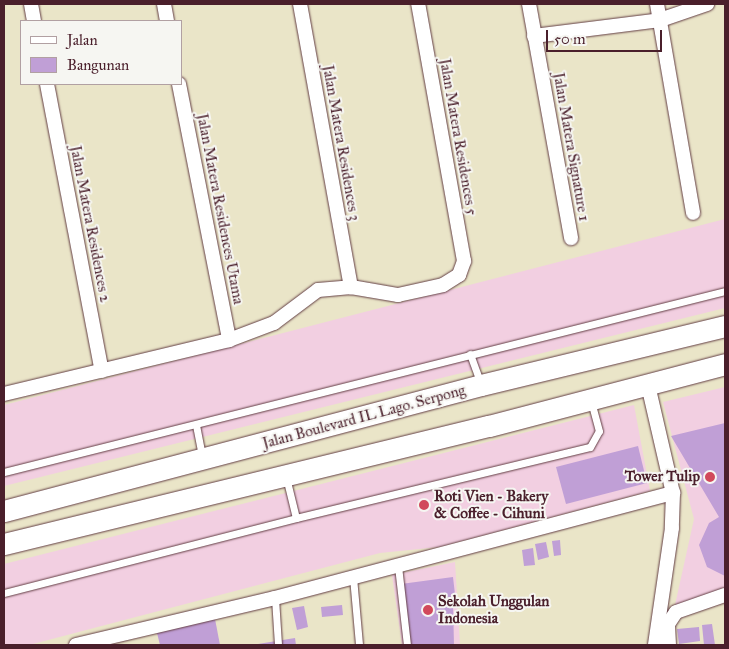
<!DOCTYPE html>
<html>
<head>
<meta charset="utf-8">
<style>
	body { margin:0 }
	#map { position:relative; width:729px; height:649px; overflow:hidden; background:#eae5c8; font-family:"IM FELL Great Primer",serif }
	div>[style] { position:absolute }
	.built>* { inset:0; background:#f2cfe1 }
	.building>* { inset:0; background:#c09fd6 }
	.roads { filter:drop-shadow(0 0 1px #623d43) drop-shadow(0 0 1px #623d43) }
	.service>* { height:7px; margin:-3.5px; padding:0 3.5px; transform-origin:3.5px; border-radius:3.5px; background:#fff }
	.minor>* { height:14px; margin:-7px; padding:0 7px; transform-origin:7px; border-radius:7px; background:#fff }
	.primary>* { height:21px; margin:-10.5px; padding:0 10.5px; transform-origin:10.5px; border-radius:10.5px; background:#fff }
	.dots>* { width:14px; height:14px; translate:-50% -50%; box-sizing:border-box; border:2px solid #f6f6f2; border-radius:50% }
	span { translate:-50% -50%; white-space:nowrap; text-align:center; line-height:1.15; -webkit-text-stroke:4px #f6f6f2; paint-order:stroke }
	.street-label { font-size:15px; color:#4a1f2b }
	.poi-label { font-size:15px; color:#4a1f2b; font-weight:700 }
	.right { translate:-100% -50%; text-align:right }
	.left { translate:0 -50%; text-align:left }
	.frame { position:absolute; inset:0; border:5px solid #4a1f2b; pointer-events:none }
	.legend { position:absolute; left:20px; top:20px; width:162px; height:65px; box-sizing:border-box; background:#f6f6f2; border:1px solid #b1a0a2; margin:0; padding:6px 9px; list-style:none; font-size:15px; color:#4a1f2b }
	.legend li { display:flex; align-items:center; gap:10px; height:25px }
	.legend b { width:25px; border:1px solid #b1a0a2 }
	.scale { position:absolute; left:546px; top:30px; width:116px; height:22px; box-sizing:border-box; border:2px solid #4a1f2b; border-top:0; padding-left:6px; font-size:15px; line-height:18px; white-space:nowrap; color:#4a1f2b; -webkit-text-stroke:4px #f6f6f2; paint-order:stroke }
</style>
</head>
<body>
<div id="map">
	<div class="built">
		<div style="clip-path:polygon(725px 219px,725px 308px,4px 486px,4px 405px)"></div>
		<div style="clip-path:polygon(725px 387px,725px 600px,695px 609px,675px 605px,694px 519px,663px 402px)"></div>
		<div style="clip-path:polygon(634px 405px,650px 491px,439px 547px,380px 553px,29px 645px,4px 645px,4px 564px)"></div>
		<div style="clip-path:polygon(455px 562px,460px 645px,402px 645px,392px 575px)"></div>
	</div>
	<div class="building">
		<div style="clip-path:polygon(725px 423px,725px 576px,707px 567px,699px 545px,709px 523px,719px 517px,671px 436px)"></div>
		<div style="clip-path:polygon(638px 446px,647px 483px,566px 504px,556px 467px)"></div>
		<div style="clip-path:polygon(560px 540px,561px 555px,554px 556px,552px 541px)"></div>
		<div style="clip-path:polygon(546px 542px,549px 557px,538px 560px,535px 544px)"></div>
		<div style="clip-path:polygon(533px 548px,535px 565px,524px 566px,522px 550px)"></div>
		<div style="clip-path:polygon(453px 577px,456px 603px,453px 604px,454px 645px,409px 645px,401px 584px)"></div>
		<div style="clip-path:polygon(342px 605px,343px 615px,322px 617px,321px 607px)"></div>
		<div style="clip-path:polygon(304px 606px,308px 627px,297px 630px,292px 608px)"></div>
		<div style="clip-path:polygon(215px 619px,220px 645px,160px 645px,157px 633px)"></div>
		<div style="clip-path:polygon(712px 624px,715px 645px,704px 645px,702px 625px)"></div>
		<div style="clip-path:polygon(699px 627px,700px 641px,679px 644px,677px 629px)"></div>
		<div style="clip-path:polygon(295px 638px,296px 645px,258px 645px,258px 644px)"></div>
	</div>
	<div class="roads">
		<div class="service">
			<div style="left:470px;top:354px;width:30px;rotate:70deg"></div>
			<div style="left:196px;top:425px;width:32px;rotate:79deg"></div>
			<div style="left:4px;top:472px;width:743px;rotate:-14.09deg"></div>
			<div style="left:286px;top:477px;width:42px;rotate:76.3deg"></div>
			<div style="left:296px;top:518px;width:302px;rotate:-13.6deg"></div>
			<div style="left:590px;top:447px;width:18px;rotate:-61deg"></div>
			<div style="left:599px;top:431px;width:31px;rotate:-105deg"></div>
			<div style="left:398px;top:566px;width:80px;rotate:83.5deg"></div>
			<div style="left:353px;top:577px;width:67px;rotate:84.9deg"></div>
			<div style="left:4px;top:593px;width:301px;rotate:-14.4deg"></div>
			<div style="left:275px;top:598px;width:47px;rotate:86.3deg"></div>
		</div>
		<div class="minor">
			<div style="left:31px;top:4px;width:17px;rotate:80deg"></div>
			<div style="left:164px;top:4px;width:17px;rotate:80deg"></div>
			<div style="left:300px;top:4px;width:288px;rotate:79.8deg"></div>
			<div style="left:529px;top:4px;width:238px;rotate:79.8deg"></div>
			<div style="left:657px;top:4px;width:212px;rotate:80.2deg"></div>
			<div style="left:534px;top:36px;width:127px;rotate:-7.2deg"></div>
			<div style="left:660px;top:20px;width:50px;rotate:-18.8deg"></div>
			<div style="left:47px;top:84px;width:292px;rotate:79.2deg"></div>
			<div style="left:179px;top:84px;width:261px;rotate:78.9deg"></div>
			<div style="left:648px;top:385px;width:111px;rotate:77deg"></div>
			<div style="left:673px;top:493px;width:35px;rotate:92deg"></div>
			<div style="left:672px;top:528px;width:118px;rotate:98.3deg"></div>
			<div style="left:4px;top:394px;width:231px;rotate:-13.5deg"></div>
			<div style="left:229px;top:340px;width:48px;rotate:-20.7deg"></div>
			<div style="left:274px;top:323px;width:55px;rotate:-36.9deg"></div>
			<div style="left:318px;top:290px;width:33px;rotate:-5deg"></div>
			<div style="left:351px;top:287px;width:48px;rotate:9.7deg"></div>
			<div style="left:398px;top:295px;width:46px;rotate:-12.5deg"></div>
			<div style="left:443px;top:285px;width:19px;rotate:-32deg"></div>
			<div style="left:459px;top:275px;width:15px;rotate:-70deg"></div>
			<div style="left:464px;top:261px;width:261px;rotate:-100.1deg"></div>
			<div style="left:76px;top:645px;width:204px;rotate:-13.3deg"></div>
			<div style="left:275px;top:598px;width:412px;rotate:-14.8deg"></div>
			<div style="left:669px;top:645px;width:21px;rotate:-93deg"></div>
			<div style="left:668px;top:624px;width:14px;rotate:-56deg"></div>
			<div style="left:676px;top:612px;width:52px;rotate:-19.1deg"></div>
		</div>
		<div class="primary">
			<div style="left:4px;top:511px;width:493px;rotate:-14.8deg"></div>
			<div style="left:481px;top:385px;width:251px;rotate:-13.6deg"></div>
			<div style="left:4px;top:544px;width:499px;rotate:-13.7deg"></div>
			<div style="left:489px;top:426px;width:244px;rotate:-14.7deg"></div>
		</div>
	</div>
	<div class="dots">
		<div style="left:710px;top:477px;background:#d1495b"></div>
		<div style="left:424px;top:505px;background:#d1495b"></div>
		<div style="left:428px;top:610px;background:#d1495b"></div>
	</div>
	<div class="street-label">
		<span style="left:458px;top:137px;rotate:80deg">Jalan Matera Residences 5</span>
		<span style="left:341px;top:143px;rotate:80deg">Jalan Matera Residences 3</span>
		<span style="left:571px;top:147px;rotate:80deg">Jalan Matera Signature 1</span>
		<span style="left:220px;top:209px;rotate:79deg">Jalan Matera Residences Utama</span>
		<span style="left:90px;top:224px;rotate:79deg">Jalan Matera Residences 2</span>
		<span style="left:364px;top:417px;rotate:-15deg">Jalan Boulevard IL Lago. Serpong</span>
	</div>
	<div class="poi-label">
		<span class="right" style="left:700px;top:477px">Tower Tulip</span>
		<span class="left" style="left:434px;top:505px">Roti Vien - Bakery<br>&amp; Coffee - Cihuni</span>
		<span class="left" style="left:438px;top:610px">Sekolah Unggulan<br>Indonesia</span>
	</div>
	<div class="frame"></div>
	<ul class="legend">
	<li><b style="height:6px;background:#fff"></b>Jalan</li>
	<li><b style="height:14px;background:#c09fd6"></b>Bangunan</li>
	</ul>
	<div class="scale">50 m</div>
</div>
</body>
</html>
